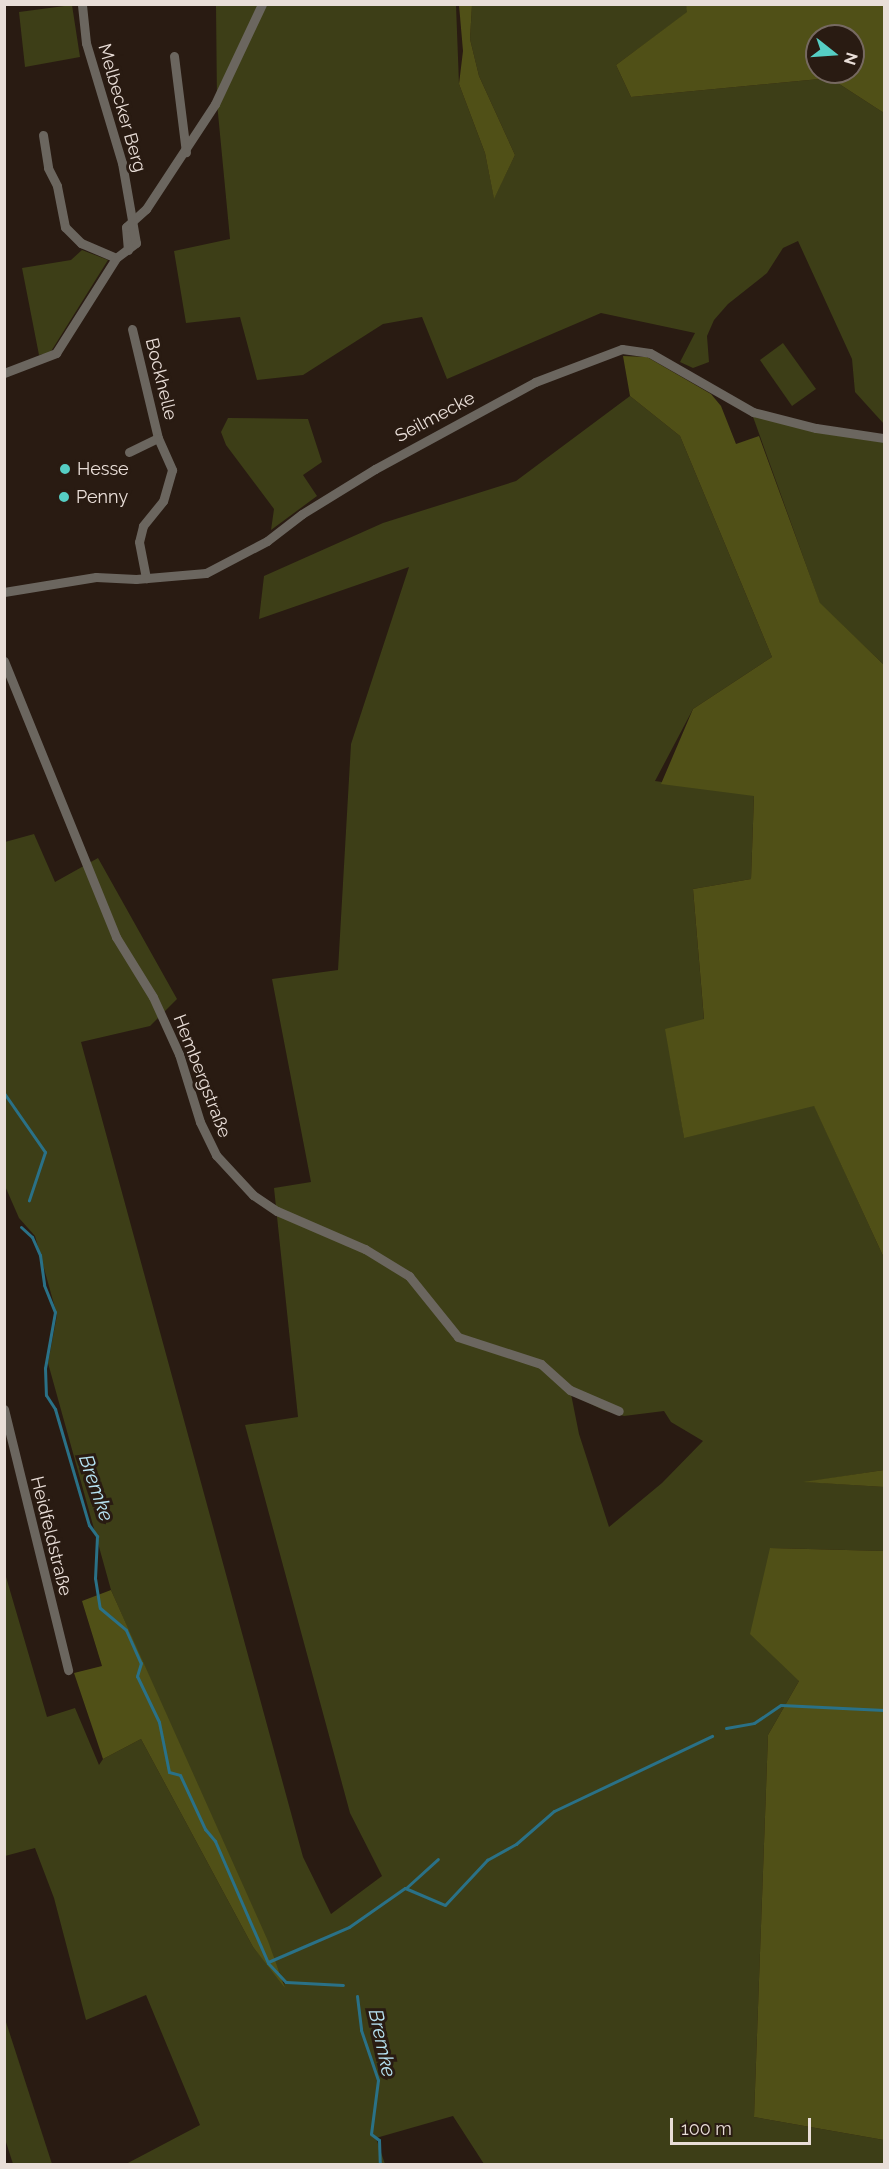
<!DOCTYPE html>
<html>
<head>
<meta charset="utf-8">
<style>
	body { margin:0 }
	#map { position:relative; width:889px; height:2169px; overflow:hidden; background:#291b12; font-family:Raleway,sans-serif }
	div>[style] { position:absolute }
	.green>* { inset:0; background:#3d3e17 }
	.forest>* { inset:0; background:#505017 }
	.stream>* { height:3px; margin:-1.5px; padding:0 1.5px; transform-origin:1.5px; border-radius:1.5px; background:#2a7187 }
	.minor>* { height:9px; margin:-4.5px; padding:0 4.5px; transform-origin:4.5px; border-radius:4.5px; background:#6b665f }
	.dots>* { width:16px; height:16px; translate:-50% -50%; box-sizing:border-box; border:3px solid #291b12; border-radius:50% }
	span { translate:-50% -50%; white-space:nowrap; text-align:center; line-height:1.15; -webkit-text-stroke:6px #291b12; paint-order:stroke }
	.street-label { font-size:18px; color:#e9ded8 }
	.poi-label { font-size:18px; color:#e9ded8 }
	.left { translate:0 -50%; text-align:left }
	.water-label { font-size:20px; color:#b8e4f4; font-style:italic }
	.frame { position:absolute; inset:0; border:6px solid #e9ded8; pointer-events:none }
	.north { position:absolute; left:805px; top:24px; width:60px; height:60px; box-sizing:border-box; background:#291b12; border:2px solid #766961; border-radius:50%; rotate:107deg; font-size:16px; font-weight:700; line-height:24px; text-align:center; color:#e9ded8 }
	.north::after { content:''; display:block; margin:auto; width:21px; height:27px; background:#56cec4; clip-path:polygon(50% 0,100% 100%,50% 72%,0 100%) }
	.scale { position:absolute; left:670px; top:2118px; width:141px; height:27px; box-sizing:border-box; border:3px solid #e9ded8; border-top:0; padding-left:8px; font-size:18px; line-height:21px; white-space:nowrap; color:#e9ded8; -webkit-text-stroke:4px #291b12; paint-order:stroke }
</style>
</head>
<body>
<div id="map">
	<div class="green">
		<div style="clip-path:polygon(72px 5px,80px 57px,25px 67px,19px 12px)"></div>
		<div style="clip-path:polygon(216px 5px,456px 5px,459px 84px,485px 153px,494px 198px,515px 155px,479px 76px,470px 39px,472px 5px,686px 5px,688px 12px,616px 65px,631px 97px,830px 78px,884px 113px,884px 424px,855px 392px,852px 359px,798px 241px,783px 248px,767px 273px,728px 304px,714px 320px,707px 336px,709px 362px,693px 368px,680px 362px,695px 333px,601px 313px,447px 379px,422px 317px,383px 324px,303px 375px,257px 380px,240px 317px,186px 323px,174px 251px,230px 239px,217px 103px)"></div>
		<div style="clip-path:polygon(82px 250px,108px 260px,50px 353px,39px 355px,22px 268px,71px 260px)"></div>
		<div style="clip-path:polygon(783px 343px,816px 389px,792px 406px,760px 360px)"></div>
		<div style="clip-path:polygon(evenodd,630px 396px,680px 436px,772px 657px,693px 709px,655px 781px,754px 795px,751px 879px,693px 889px,704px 1020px,666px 1030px,684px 1137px,814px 1105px,884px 1258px,884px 1470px,807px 1482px,884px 1487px,884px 1551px,770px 1548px,799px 1681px,768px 1735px,754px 2117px,884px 2140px,884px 2164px,484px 2164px,453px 2116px,376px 2138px,385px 2164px,126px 2164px,200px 2125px,146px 1995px,86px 2020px,54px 1898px,35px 1848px,5px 1856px,4px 1570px,47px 1717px,75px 1708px,99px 1765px,103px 1759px,141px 1739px,253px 1947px,285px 1985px,111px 1590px,48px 1363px,57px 1315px,35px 1236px,19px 1218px,5px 1186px,5px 842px,34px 834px,55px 882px,98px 858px,177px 999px,150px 1026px,81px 1042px,303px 1857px,331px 1914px,382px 1876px,350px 1813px,245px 1425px,298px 1417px,274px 1188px,311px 1182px,272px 979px,338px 970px,351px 744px,409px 567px,259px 619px,264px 576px,383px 523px,516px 481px,630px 396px,571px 1394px,603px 1410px,624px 1416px,664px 1411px,671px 1422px,703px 1441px,662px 1483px,609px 1527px,579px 1434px,571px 1394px)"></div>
		<div style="clip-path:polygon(752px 414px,884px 441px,884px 665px,820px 604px)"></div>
		<div style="clip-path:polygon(228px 418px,308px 419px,322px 462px,303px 475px,317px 496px,271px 530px,274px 509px,226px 445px,221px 432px)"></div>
		<div style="clip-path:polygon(4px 2019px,5px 2019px,52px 2164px,13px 2164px,5px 2139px)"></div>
	</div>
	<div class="forest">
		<div style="clip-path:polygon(459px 5px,472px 5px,470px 39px,479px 76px,515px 155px,494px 199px,485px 153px,459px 84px,463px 51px)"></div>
		<div style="clip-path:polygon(evenodd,686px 5px,884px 5px,884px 113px,830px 78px,631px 97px,616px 65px,687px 12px,686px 5px,817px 36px,853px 36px,853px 72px,817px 72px,817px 36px)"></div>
		<div style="clip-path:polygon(623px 356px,647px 357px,711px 394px,721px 406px,736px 444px,759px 436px,820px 603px,884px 665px,884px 1258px,814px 1106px,684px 1138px,665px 1029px,704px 1019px,693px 889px,751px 879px,754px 796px,661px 784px,693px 709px,772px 657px,680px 436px,630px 396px)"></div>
		<div style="clip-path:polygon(884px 1470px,884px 1487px,803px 1482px)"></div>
		<div style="clip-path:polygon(770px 1548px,884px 1551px,884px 2140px,754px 2117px,768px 1735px,799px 1681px,750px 1634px)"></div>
		<div style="clip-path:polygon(111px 1590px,268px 1941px,285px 1988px,253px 1947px,141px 1739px,103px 1759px,74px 1673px,102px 1666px,82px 1601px)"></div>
	</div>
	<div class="stream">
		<div style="left:4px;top:1093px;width:72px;rotate:55.2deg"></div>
		<div style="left:45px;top:1152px;width:51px;rotate:108.4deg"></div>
		<div style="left:21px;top:1227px;width:15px;rotate:42deg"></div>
		<div style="left:32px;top:1237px;width:20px;rotate:66deg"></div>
		<div style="left:40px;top:1255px;width:30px;rotate:82deg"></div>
		<div style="left:44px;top:1285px;width:29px;rotate:68deg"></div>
		<div style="left:55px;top:1312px;width:57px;rotate:100.1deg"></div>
		<div style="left:45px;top:1368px;width:27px;rotate:88deg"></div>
		<div style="left:46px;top:1395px;width:17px;rotate:57deg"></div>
		<div style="left:55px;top:1409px;width:121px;rotate:73.7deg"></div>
		<div style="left:89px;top:1525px;width:14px;rotate:54deg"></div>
		<div style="left:97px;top:1536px;width:42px;rotate:92.7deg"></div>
		<div style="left:95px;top:1578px;width:30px;rotate:81deg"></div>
		<div style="left:100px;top:1608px;width:34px;rotate:40deg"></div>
		<div style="left:126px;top:1630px;width:36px;rotate:66deg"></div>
		<div style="left:141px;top:1663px;width:14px;rotate:107deg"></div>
		<div style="left:137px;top:1676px;width:51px;rotate:64.4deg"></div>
		<div style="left:159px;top:1722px;width:51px;rotate:78.7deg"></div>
		<div style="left:169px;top:1772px;width:11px;rotate:15deg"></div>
		<div style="left:180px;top:1775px;width:60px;rotate:65.2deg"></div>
		<div style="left:205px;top:1829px;width:16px;rotate:50deg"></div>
		<div style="left:215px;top:1841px;width:133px;rotate:66.5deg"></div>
		<div style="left:268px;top:1963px;width:26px;rotate:47deg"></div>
		<div style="left:286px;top:1982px;width:57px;rotate:3deg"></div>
		<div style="left:726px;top:1728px;width:28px;rotate:-10deg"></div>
		<div style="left:754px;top:1723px;width:32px;rotate:-34deg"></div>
		<div style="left:781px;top:1705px;width:103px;rotate:2.8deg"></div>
		<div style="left:406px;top:1888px;width:43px;rotate:-42.2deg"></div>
		<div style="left:268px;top:1962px;width:88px;rotate:-23.4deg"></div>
		<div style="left:349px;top:1927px;width:68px;rotate:-34.9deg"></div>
		<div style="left:405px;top:1888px;width:43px;rotate:23deg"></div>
		<div style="left:445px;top:1905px;width:62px;rotate:-47deg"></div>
		<div style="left:487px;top:1860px;width:33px;rotate:-29deg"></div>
		<div style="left:516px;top:1844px;width:50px;rotate:-41deg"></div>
		<div style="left:554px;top:1811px;width:175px;rotate:-25.4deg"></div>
		<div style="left:357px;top:1996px;width:34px;rotate:83deg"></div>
		<div style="left:361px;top:2030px;width:53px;rotate:71.2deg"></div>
		<div style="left:378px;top:2080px;width:54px;rotate:97.4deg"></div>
		<div style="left:371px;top:2134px;width:10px;rotate:37deg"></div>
		<div style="left:379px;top:2140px;width:24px;rotate:88deg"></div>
	</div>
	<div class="minor">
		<div style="left:174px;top:56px;width:97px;rotate:82.9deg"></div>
		<div style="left:43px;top:135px;width:33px;rotate:81deg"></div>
		<div style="left:48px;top:168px;width:20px;rotate:63deg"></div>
		<div style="left:57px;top:186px;width:42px;rotate:79deg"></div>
		<div style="left:65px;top:227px;width:23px;rotate:45deg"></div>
		<div style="left:81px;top:243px;width:38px;rotate:23deg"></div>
		<div style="left:128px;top:250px;width:23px;rotate:-95deg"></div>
		<div style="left:126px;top:227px;width:27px;rotate:-42deg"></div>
		<div style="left:146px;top:209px;width:126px;rotate:-56.7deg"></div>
		<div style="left:215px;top:104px;width:110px;rotate:-64.8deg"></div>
		<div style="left:132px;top:329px;width:112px;rotate:76.6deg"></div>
		<div style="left:158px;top:438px;width:35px;rotate:66deg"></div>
		<div style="left:172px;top:470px;width:32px;rotate:106deg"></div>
		<div style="left:163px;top:501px;width:32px;rotate:129deg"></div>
		<div style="left:143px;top:526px;width:16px;rotate:104deg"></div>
		<div style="left:139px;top:542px;width:37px;rotate:79deg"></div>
		<div style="left:4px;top:373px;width:56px;rotate:-21deg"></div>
		<div style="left:56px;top:353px;width:112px;rotate:-57.7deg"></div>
		<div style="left:116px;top:258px;width:25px;rotate:-37deg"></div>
		<div style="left:136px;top:243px;width:81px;rotate:-99.9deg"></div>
		<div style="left:122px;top:163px;width:125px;rotate:-106.7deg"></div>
		<div style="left:86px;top:43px;width:39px;rotate:-96deg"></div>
		<div style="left:129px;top:452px;width:32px;rotate:-26deg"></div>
		<div style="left:4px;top:592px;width:93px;rotate:-9.3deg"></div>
		<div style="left:96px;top:577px;width:40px;rotate:2.9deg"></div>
		<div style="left:136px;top:579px;width:70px;rotate:-4.9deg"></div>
		<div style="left:206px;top:573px;width:69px;rotate:-27.7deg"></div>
		<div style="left:267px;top:541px;width:44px;rotate:-37.6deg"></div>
		<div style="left:302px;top:514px;width:86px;rotate:-31.7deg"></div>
		<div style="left:375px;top:469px;width:182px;rotate:-28.5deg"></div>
		<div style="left:535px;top:382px;width:93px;rotate:-20.8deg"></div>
		<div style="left:622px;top:349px;width:28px;rotate:8deg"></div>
		<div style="left:650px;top:353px;width:119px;rotate:29.8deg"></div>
		<div style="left:753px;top:412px;width:65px;rotate:14.3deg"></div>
		<div style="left:816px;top:428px;width:69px;rotate:8.4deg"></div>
		<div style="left:4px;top:661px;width:298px;rotate:67.9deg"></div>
		<div style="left:116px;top:937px;width:70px;rotate:58.3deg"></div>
		<div style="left:153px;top:997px;width:63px;rotate:65.5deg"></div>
		<div style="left:179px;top:1054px;width:71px;rotate:72.8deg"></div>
		<div style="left:200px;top:1122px;width:37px;rotate:64deg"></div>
		<div style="left:216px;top:1155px;width:54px;rotate:47.2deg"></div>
		<div style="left:253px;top:1195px;width:29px;rotate:34deg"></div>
		<div style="left:277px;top:1211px;width:96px;rotate:23.4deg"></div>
		<div style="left:365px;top:1249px;width:52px;rotate:31.5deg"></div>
		<div style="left:409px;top:1276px;width:78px;rotate:51.2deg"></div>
		<div style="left:458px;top:1337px;width:87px;rotate:18deg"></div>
		<div style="left:541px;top:1364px;width:39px;rotate:42deg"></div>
		<div style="left:570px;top:1390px;width:53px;rotate:23.2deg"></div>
		<div style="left:4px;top:1409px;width:269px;rotate:76.2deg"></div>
	</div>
	<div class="dots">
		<div style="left:65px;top:469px;background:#56cec4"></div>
		<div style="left:64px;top:497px;background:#56cec4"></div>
	</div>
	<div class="street-label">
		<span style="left:122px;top:108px;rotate:74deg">Melbecker Berg</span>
		<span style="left:161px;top:379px;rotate:76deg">Bockhelle</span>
		<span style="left:435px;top:417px;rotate:-28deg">Seilmecke</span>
		<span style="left:202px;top:1076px;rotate:69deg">Hembergstraße</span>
		<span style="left:51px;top:1536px;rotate:76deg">Heidfeldstraße</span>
	</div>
	<div class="poi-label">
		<span class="left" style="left:77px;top:469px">Hesse</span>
		<span class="left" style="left:76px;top:497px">Penny</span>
	</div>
	<div class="water-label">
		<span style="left:96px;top:1488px;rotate:71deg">Bremke</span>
		<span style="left:382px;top:2043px;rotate:78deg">Bremke</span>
	</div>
	<div class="frame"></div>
	<div class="north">N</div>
	<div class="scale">100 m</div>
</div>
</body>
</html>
